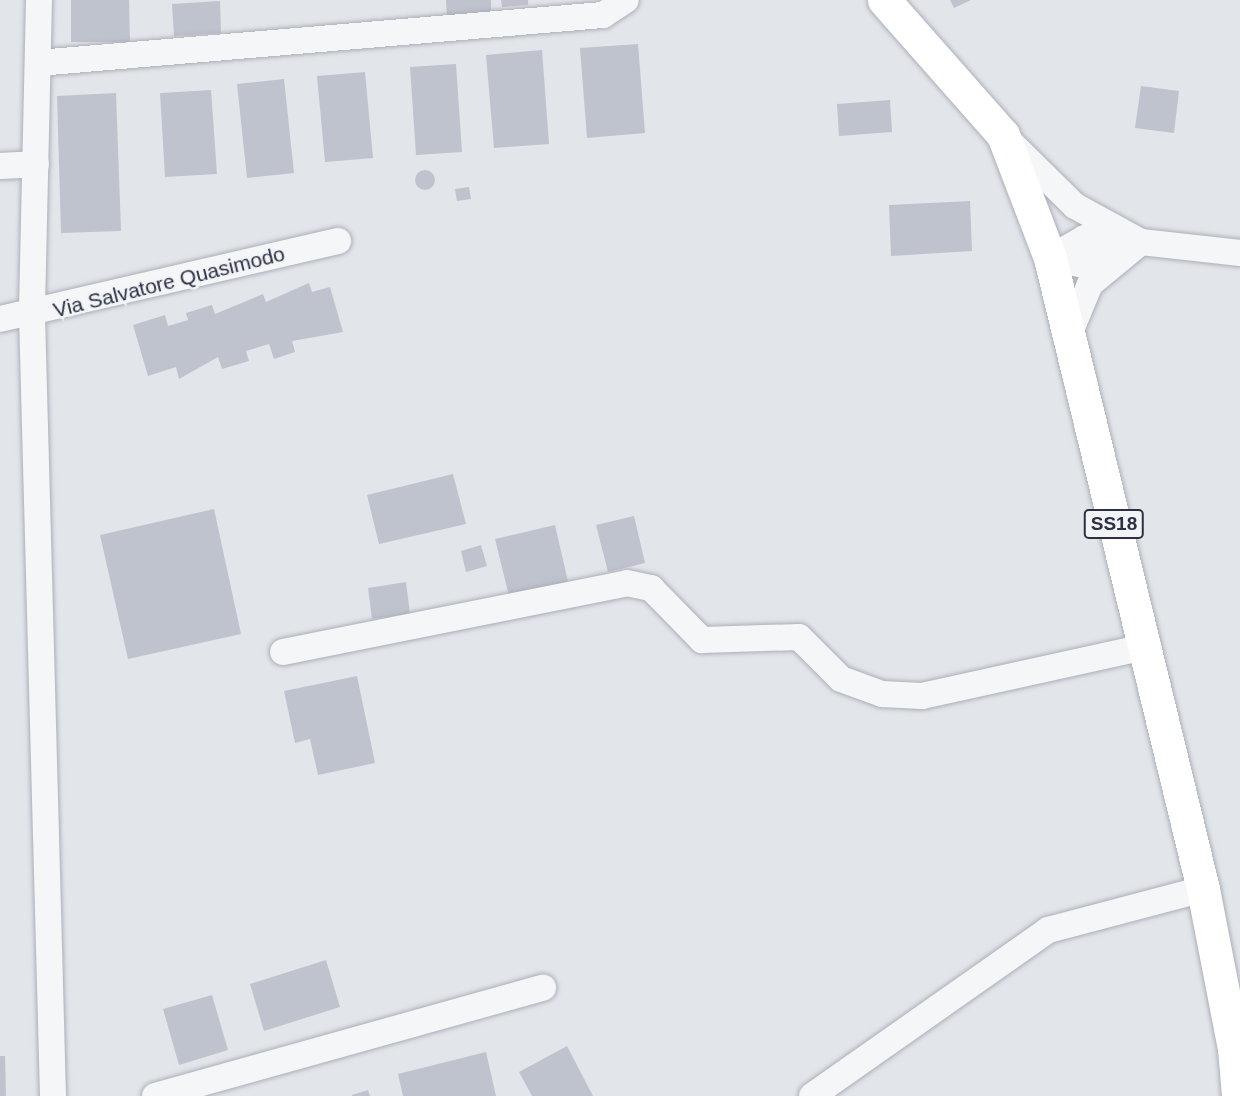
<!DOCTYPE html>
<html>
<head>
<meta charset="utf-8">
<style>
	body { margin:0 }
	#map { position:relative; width:1240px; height:1096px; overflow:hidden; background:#e2e5ea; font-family:Helvetica,sans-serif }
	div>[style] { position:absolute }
	.building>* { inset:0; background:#bfc3cd }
	.round { border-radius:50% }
	.roads { filter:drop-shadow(0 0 2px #abafb8) drop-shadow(0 0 2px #abafb8) }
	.minor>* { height:26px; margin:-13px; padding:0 13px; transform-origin:13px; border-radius:13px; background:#f5f6f8 }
	.major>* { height:33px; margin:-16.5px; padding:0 16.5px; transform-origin:16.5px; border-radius:16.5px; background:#fff }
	span { translate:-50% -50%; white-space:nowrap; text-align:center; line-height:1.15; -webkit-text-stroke:5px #f2f4f7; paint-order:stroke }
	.shield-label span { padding:2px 5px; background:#f2f4f7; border:2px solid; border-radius:5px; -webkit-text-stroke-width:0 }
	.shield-label { font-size:19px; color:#2b3142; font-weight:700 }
	.street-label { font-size:21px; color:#2b3142 }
</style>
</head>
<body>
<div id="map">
	<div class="building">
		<div style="clip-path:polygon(71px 0,129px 0,130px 42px,71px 42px)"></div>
		<div style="clip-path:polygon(446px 0,491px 0,491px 17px,447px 19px)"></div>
		<div style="clip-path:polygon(501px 0,528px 0,528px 5px,502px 7px)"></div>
		<div style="clip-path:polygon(950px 0,971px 0,954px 8px)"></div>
		<div style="clip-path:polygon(220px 1px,221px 33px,174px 36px,172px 4px)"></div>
		<div style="clip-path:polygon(638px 44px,645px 133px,587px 138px,580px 48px)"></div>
		<div style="clip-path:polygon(542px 50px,549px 144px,494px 148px,486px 55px)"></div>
		<div style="clip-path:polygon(456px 64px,462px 152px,416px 155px,410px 67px)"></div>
		<div style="clip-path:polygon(365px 72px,373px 158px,325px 162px,317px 76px)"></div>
		<div style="clip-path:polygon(284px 79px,294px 173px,247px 178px,237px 84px)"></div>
		<div style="clip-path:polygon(1141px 86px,1179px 91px,1174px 133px,1135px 128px)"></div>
		<div style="clip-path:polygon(211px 90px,217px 174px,165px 177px,160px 93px)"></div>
		<div style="clip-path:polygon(116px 93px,121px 231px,61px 233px,57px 96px)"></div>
		<div style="clip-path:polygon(890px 100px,892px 132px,839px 136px,837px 104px)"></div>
		<div class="round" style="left:415px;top:170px;width:20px;height:20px"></div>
		<div style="clip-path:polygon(469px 187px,471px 199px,457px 201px,455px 189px)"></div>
		<div style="clip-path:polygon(970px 201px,972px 251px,891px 256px,889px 205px)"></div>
		<div style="clip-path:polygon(309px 283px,312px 292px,330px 287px,343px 332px,292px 341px,295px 352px,274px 359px,269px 344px,246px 351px,249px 361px,222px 369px,218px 357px,179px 379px,176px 367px,148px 376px,133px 325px,165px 315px,168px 326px,188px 320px,186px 313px,212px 305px,215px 314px,263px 294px,266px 302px)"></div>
		<div style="clip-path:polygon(453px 474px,466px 524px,379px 544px,367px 495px)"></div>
		<div style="clip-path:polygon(214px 509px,241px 634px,128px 659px,100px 535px)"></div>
		<div style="clip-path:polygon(634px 516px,645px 563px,608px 572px,596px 525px)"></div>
		<div style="clip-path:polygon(555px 525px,569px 586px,510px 600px,495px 539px)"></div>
		<div style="clip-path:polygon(481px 545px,487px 566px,466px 572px,461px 551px)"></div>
		<div style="clip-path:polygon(406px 582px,410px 614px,372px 619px,368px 588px)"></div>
		<div style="clip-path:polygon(357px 676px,375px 763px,318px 775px,310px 739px,295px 743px,284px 691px)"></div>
		<div style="clip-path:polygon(326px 960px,340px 1007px,264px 1031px,250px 984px)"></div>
		<div style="clip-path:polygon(212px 995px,228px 1050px,179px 1065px,163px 1009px)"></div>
		<div style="clip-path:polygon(567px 1046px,593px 1096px,532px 1096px,519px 1072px)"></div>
		<div style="clip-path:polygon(486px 1052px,496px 1096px,403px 1096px,398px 1074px)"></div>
		<div style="clip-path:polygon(0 1056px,5px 1056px,6px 1096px,0 1096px)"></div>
		<div style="clip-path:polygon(368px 1090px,370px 1096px,352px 1096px,352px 1095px)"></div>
	</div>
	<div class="roads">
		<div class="minor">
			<div style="left:39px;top:0;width:315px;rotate:91.3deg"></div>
			<div style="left:32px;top:315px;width:781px;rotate:88.46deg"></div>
			<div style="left:38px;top:63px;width:567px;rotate:-4.86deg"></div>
			<div style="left:603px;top:15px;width:27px;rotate:-33deg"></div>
			<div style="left:1008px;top:140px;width:94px;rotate:44.6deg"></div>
			<div style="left:1075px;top:206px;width:75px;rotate:28.6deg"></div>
			<div style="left:1141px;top:242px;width:66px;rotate:140.5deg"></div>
			<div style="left:1090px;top:284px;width:55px;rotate:112.4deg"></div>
			<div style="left:0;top:166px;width:36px;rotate:-3deg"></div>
			<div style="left:1141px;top:242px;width:100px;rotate:6.3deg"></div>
			<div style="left:1117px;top:255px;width:34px;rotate:163deg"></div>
			<div style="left:1084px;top:265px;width:35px;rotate:-168deg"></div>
			<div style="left:1050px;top:258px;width:39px;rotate:-30deg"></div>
			<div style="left:1084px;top:238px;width:33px;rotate:-9deg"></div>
			<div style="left:0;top:319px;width:347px;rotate:-13deg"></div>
			<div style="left:283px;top:652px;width:351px;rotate:-11.3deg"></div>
			<div style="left:627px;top:583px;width:25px;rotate:12deg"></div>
			<div style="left:651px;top:588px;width:73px;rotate:45.6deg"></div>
			<div style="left:702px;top:640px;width:97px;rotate:-1.8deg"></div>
			<div style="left:799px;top:637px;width:59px;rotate:45deg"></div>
			<div style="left:841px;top:679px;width:44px;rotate:20.1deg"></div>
			<div style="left:882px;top:694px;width:40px;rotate:2.9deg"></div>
			<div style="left:922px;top:696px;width:227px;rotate:-12.4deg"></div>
			<div style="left:155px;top:1096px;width:403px;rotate:-15.6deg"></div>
			<div style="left:812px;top:1096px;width:289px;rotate:-35.1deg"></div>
			<div style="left:1048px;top:930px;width:160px;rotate:-14.8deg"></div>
		</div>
		<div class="major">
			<div style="left:884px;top:0;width:180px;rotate:48.6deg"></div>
			<div style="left:1003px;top:135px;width:132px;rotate:69.1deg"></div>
			<div style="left:1050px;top:258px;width:649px;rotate:76.37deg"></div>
			<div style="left:1203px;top:889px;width:162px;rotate:79deg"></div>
			<div style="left:1234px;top:1048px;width:48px;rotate:85.2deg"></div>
		</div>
	</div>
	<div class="shield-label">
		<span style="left:1114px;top:524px">SS18</span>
	</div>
	<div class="street-label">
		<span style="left:169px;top:282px;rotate:-14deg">Via Salvatore Quasimodo</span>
	</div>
</div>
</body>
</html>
